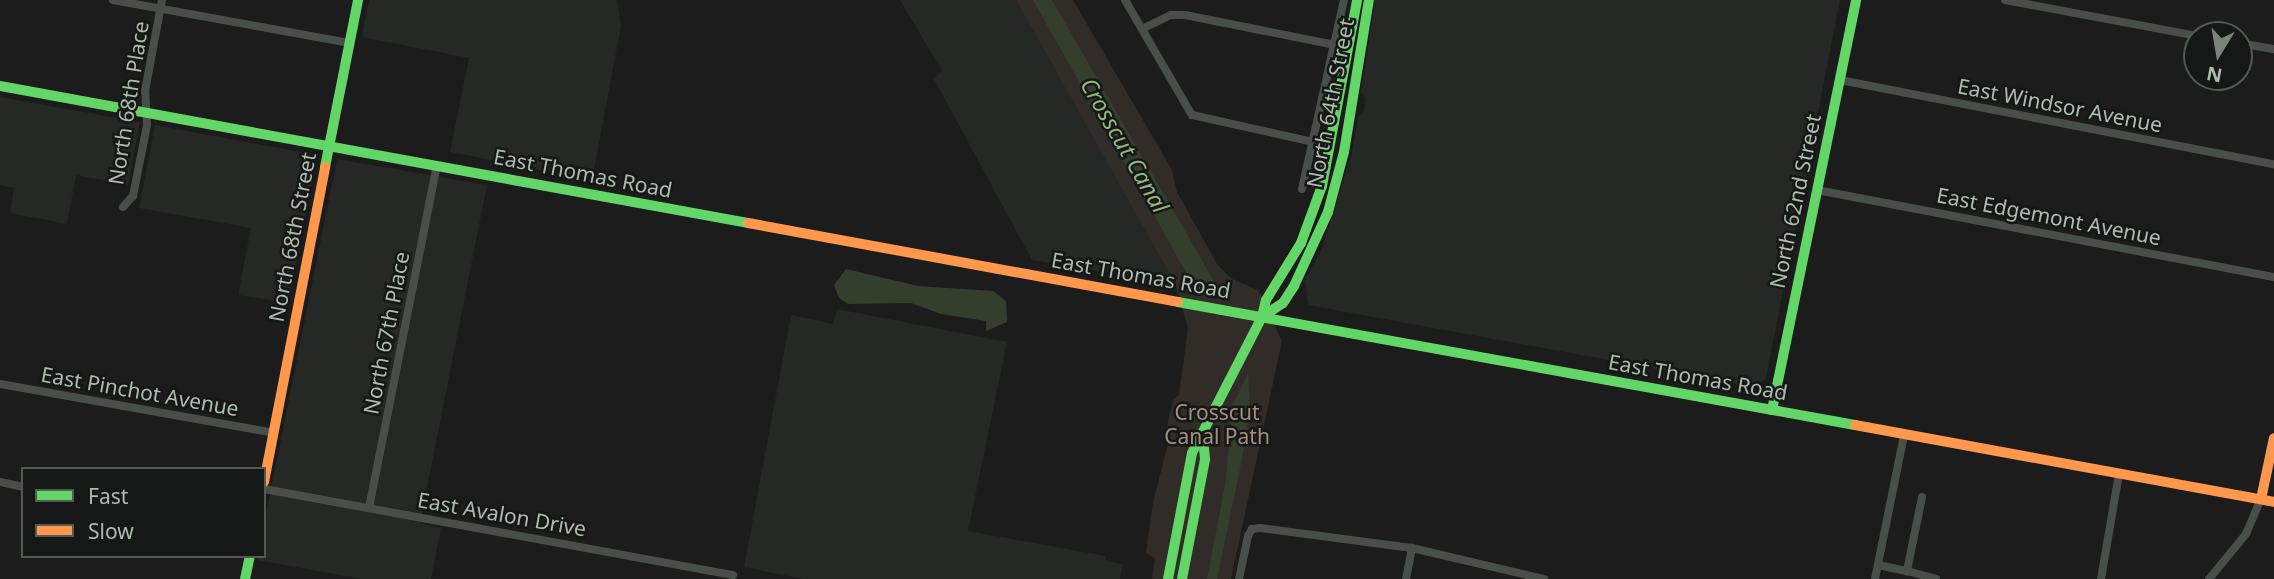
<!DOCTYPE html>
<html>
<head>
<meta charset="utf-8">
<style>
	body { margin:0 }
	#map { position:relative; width:2274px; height:579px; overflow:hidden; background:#1b1c1b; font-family:"Noto Sans",sans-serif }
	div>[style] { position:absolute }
	.built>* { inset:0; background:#252825 }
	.green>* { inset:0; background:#312c28 }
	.water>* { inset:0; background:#333e2d }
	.street>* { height:8px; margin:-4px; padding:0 4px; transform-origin:4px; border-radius:4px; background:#4a4e4a }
	.fast>* { height:10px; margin:-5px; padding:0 5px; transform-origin:5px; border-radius:5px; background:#63d668 }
	.slow>* { height:10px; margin:-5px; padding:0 5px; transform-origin:5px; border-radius:5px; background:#ff974d }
	span { translate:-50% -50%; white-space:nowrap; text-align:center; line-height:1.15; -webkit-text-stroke:5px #151816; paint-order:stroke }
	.street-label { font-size:21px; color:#aebcad }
	.park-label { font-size:21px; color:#a78e83 }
	.water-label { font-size:23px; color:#93b783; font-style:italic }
	.legend { position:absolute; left:21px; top:467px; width:245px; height:91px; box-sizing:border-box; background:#151816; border:2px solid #525a52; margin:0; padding:9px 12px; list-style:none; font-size:21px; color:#aebcad }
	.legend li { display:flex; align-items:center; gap:14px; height:35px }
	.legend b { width:35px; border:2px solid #525a52 }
	.north { position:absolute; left:2183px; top:21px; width:70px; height:70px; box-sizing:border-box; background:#151816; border:2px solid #525a52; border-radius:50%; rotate:191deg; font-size:19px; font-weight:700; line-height:28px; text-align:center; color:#aebcad }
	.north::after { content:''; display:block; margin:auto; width:24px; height:32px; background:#7b847a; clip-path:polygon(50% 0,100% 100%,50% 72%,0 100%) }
</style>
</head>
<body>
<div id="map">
	<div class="built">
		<div style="clip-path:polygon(369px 0,617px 0,621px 26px,592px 180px,450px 152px,469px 58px,362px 37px)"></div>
		<div style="clip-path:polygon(900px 0,1016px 0,1175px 284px,1032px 260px,934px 79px,942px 71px)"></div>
		<div style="clip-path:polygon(1375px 0,1840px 0,1766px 378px,1756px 387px,1308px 305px,1305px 280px,1322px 248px,1352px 153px,1358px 116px,1364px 111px,1366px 99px,1361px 92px)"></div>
		<div style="clip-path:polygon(0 97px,140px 122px,128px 185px,76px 175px,67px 224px,10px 213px,14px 188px,0 185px)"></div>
		<div style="clip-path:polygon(155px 125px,317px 155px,288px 303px,238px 295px,251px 228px,139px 208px)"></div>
		<div style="clip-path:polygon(337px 159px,487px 185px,420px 523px,441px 528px,431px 579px,361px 579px,257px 560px,264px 556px,264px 524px)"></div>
		<div style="clip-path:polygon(837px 309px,1007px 342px,968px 531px,1106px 556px,1106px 561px,1123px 564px,1120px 579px,803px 579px,744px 567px,791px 315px,833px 324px)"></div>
	</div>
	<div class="green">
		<div style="clip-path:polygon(1016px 0,1073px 0,1172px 170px,1177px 192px,1217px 264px,1232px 279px,1258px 290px,1282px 341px,1231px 579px,1152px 579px,1155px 558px,1146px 553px,1153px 502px,1170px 436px,1166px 431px,1173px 399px,1179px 395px,1188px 328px,1175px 284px)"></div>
	</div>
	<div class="water">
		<div style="clip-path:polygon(1033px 0,1052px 0,1222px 295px,1196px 290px)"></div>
		<div style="clip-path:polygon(846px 269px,918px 286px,993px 291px,1006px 301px,1007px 322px,986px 331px,986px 321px,941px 314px,911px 303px,848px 304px,839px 298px,834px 285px)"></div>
		<div style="clip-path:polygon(1248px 373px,1250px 413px,1239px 474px,1217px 579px,1207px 579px,1225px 485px,1233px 404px)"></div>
	</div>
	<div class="street">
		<div style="left:113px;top:0;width:241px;rotate:10.3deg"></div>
		<div style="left:1125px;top:0;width:133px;rotate:59.8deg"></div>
		<div style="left:1192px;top:115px;width:125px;rotate:12.5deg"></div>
		<div style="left:2005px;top:0;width:195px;rotate:10.6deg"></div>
		<div style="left:1142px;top:29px;width:32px;rotate:-26deg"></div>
		<div style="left:1171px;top:15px;width:14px"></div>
		<div style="left:1185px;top:15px;width:153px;rotate:11.3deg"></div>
		<div style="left:2239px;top:43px;width:36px;rotate:10deg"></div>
		<div style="left:1840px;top:80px;width:442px;rotate:11deg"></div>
		<div style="left:1302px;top:189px;width:194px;rotate:-77.5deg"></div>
		<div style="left:1817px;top:190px;width:465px;rotate:10.8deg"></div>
		<div style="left:123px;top:207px;width:15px;rotate:-48deg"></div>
		<div style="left:133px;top:196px;width:72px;rotate:-78.8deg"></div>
		<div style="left:147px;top:125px;width:34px;rotate:-93deg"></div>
		<div style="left:145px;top:91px;width:93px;rotate:-79.4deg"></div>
		<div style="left:0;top:384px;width:278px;rotate:10.1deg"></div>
		<div style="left:0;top:482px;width:24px;rotate:12deg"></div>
		<div style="left:264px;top:489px;width:477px;rotate:10.4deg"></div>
		<div style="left:1922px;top:497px;width:76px;rotate:101.5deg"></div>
		<div style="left:1907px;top:571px;width:30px;rotate:15deg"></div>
		<div style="left:369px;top:508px;width:349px;rotate:-78.8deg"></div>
		<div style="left:1878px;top:565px;width:30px;rotate:12deg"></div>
		<div style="left:1239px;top:579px;width:44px;rotate:-78.2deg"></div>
		<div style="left:1248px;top:536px;width:8px;rotate:-60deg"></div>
		<div style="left:1252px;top:529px;width:8px;rotate:-7deg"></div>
		<div style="left:1260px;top:528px;width:153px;rotate:7.5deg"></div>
		<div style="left:1412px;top:548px;width:136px;rotate:13.2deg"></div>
		<div style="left:1406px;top:579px;width:32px;rotate:-79deg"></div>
		<div style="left:1875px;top:579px;width:147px;rotate:-78.6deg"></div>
		<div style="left:2101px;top:579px;width:107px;rotate:-80.3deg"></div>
		<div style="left:2209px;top:579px;width:58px;rotate:-50.6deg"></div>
		<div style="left:2246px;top:534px;width:38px;rotate:-67deg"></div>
	</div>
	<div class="fast">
		<div style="left:0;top:86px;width:760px;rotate:10.38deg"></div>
		<div style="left:325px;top:167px;width:170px;rotate:-78.8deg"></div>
		<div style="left:1178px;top:302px;width:688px;rotate:10.3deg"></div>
		<div style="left:1262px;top:317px;width:25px;rotate:-34deg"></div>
		<div style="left:1283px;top:303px;width:20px;rotate:-57deg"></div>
		<div style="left:1294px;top:286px;width:81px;rotate:-65.3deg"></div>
		<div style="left:1328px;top:212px;width:62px;rotate:-75.1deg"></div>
		<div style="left:1344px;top:152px;width:154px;rotate:-80.7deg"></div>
		<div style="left:1772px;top:410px;width:419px;rotate:-78.4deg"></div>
		<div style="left:245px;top:579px;width:24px;rotate:-78deg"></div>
		<div style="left:1168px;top:579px;width:128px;rotate:-79.2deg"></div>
		<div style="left:1192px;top:453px;width:153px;rotate:-62.8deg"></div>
		<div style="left:1262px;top:317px;width:17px;rotate:-77deg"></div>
		<div style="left:1266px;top:300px;width:67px;rotate:-58.4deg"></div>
		<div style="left:1301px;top:243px;width:61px;rotate:-69.8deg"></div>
		<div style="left:1322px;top:186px;width:189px;rotate:-79.3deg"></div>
		<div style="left:1182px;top:579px;width:122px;rotate:-79.1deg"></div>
		<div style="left:1205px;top:459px;width:21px;rotate:-95deg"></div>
	</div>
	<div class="slow">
		<div style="left:748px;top:223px;width:437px;rotate:10.4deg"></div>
		<div style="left:1855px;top:425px;width:426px;rotate:10.4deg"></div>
		<div style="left:264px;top:482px;width:321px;rotate:-79deg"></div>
		<div style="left:2261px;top:499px;width:62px;rotate:-78deg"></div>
	</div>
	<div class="street-label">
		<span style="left:128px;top:103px;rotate:-81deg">North 68th Place</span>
		<span style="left:1330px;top:103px;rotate:-79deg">North 64th Street</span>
		<span style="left:2060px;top:105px;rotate:11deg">East Windsor Avenue</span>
		<span style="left:583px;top:173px;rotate:11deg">East Thomas Road</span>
		<span style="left:1795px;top:201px;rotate:-78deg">North 62nd Street</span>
		<span style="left:2049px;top:216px;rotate:11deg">East Edgemont Avenue</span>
		<span style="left:292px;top:237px;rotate:-79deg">North 68th Street</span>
		<span style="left:1141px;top:275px;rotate:10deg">East Thomas Road</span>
		<span style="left:386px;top:333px;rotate:-79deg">North 67th Place</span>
		<span style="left:1698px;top:377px;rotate:10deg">East Thomas Road</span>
		<span style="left:140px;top:391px;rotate:10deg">East Pinchot Avenue</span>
		<span style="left:502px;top:514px;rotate:10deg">East Avalon Drive</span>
	</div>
	<div class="park-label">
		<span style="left:1217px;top:424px">Crosscut<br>Canal Path</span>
	</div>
	<div class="water-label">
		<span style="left:1125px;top:145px;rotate:60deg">Crosscut Canal</span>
	</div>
	<ul class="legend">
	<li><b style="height:9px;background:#63d668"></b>Fast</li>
	<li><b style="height:9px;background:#ff974d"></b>Slow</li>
	</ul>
	<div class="north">N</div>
</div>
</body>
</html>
